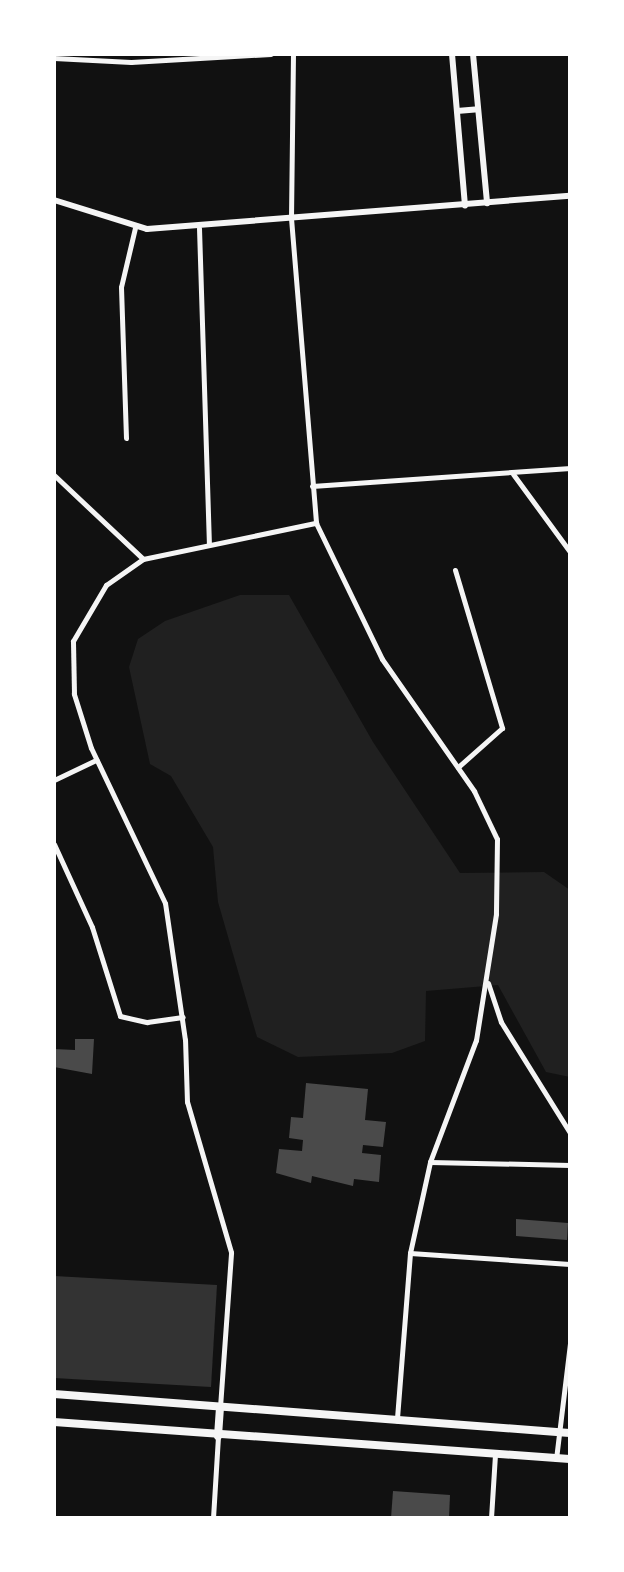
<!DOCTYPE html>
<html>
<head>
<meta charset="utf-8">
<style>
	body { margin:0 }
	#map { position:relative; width:624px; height:1572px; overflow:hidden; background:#111; font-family:Commissioner,sans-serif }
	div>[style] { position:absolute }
	.green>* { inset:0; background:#202020 }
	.water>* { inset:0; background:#333 }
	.building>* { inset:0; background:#4a4a4a }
	.minor>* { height:5px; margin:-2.5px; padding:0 2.5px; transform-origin:2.5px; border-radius:2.5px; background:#f5f5f5 }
	.tertiary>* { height:6px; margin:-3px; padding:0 3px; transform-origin:3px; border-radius:3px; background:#f5f5f5 }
	.trunk>* { height:8px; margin:-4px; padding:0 4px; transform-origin:4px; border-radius:4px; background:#f5f5f5 }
	span { translate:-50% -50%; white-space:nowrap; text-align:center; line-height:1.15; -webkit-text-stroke:5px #fff; paint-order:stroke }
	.frame { position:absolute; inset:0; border:56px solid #fff; pointer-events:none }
</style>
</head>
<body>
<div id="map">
	<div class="green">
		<div style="clip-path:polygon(240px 595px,289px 595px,373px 742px,460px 873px,544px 872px,570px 890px,570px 1077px,546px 1072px,498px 985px,426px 991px,425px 1041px,392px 1053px,298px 1057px,257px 1037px,218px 902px,213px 847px,171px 776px,150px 764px,129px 667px,138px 639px,165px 621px)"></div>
	</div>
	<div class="water">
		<div style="clip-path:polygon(54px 1276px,217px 1285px,211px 1387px,54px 1378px)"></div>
	</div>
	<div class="building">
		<div style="clip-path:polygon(75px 1039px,94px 1039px,92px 1074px,54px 1067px,54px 1049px,75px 1050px)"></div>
		<div style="clip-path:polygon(306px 1083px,368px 1089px,365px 1120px,386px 1122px,383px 1147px,363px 1145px,362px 1153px,381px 1155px,379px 1182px,354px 1179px,353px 1186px,312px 1176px,311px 1183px,276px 1173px,279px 1149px,302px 1151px,303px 1140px,289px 1138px,291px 1117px,303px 1118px)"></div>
		<div style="clip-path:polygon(516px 1219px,568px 1223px,567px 1240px,516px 1236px)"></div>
		<div style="clip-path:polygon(393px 1491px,450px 1495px,449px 1518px,391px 1518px)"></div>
	</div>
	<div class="minor">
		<div style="left:293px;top:54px;width:164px;rotate:90.7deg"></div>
		<div style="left:291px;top:218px;width:306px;rotate:85.3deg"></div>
		<div style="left:316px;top:523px;width:151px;rotate:64.1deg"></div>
		<div style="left:382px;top:659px;width:161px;rotate:55.1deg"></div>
		<div style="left:474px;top:791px;width:53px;rotate:64.4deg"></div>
		<div style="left:497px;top:839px;width:75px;rotate:90.8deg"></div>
		<div style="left:496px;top:914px;width:128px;rotate:99deg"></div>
		<div style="left:476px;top:1040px;width:130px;rotate:110.7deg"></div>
		<div style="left:430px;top:1162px;width:93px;rotate:102.4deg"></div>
		<div style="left:410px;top:1253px;width:168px;rotate:94.5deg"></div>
		<div style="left:54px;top:58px;width:77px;rotate:3deg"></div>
		<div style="left:131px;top:62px;width:140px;rotate:-3.3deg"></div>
		<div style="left:199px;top:228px;width:316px;rotate:88.2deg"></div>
		<div style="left:126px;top:438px;width:151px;rotate:-91.9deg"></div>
		<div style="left:121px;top:287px;width:61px;rotate:-76.7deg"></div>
		<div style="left:513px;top:474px;width:97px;rotate:53.8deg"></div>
		<div style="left:54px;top:475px;width:122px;rotate:43.3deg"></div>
		<div style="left:312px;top:486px;width:259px;rotate:-4deg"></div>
		<div style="left:455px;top:570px;width:165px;rotate:73.4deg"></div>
		<div style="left:502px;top:728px;width:59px;rotate:138.4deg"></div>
		<div style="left:54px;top:780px;width:47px;rotate:-25.5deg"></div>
		<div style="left:54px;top:844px;width:91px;rotate:65.4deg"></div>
		<div style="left:92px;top:927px;width:93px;rotate:72.5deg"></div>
		<div style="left:120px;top:1016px;width:28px;rotate:13deg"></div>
		<div style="left:147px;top:1022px;width:36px;rotate:-8deg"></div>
		<div style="left:488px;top:983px;width:41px;rotate:71.6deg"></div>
		<div style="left:501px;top:1022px;width:131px;rotate:58.1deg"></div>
		<div style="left:430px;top:1162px;width:140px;rotate:1.2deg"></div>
		<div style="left:410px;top:1253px;width:160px;rotate:3.9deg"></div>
		<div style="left:220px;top:1407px;width:155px;rotate:-85.9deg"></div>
		<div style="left:231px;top:1252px;width:156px;rotate:-106.3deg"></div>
		<div style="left:187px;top:1102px;width:62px;rotate:-91.8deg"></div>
		<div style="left:185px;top:1040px;width:138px;rotate:-98.3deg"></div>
		<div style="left:165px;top:903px;width:172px;rotate:-115.5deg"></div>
		<div style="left:91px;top:748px;width:57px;rotate:-107.5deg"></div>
		<div style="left:74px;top:694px;width:53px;rotate:-91.1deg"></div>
		<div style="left:73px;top:641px;width:65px;rotate:-59.5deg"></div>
		<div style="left:106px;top:585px;width:45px;rotate:-35.1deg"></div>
		<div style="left:143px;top:559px;width:177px;rotate:-11.8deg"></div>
		<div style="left:556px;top:1459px;width:117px;rotate:-83.1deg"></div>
		<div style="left:213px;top:1518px;width:82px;rotate:-86.5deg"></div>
		<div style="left:491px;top:1518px;width:63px;rotate:-86.4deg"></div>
	</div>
	<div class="tertiary">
		<div style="left:452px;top:54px;width:152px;rotate:85.1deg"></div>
		<div style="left:473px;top:54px;width:150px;rotate:84.6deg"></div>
		<div style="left:457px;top:111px;width:21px;rotate:-5deg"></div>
		<div style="left:54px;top:200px;width:97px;rotate:17.3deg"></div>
		<div style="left:147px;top:229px;width:424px;rotate:-4.5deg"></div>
	</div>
	<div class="trunk">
		<div style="left:54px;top:1394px;width:517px;rotate:4.32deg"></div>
		<div style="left:54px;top:1422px;width:517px;rotate:4.1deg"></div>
		<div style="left:218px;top:1436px;width:29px;rotate:-86deg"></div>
	</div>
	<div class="frame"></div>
</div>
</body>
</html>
